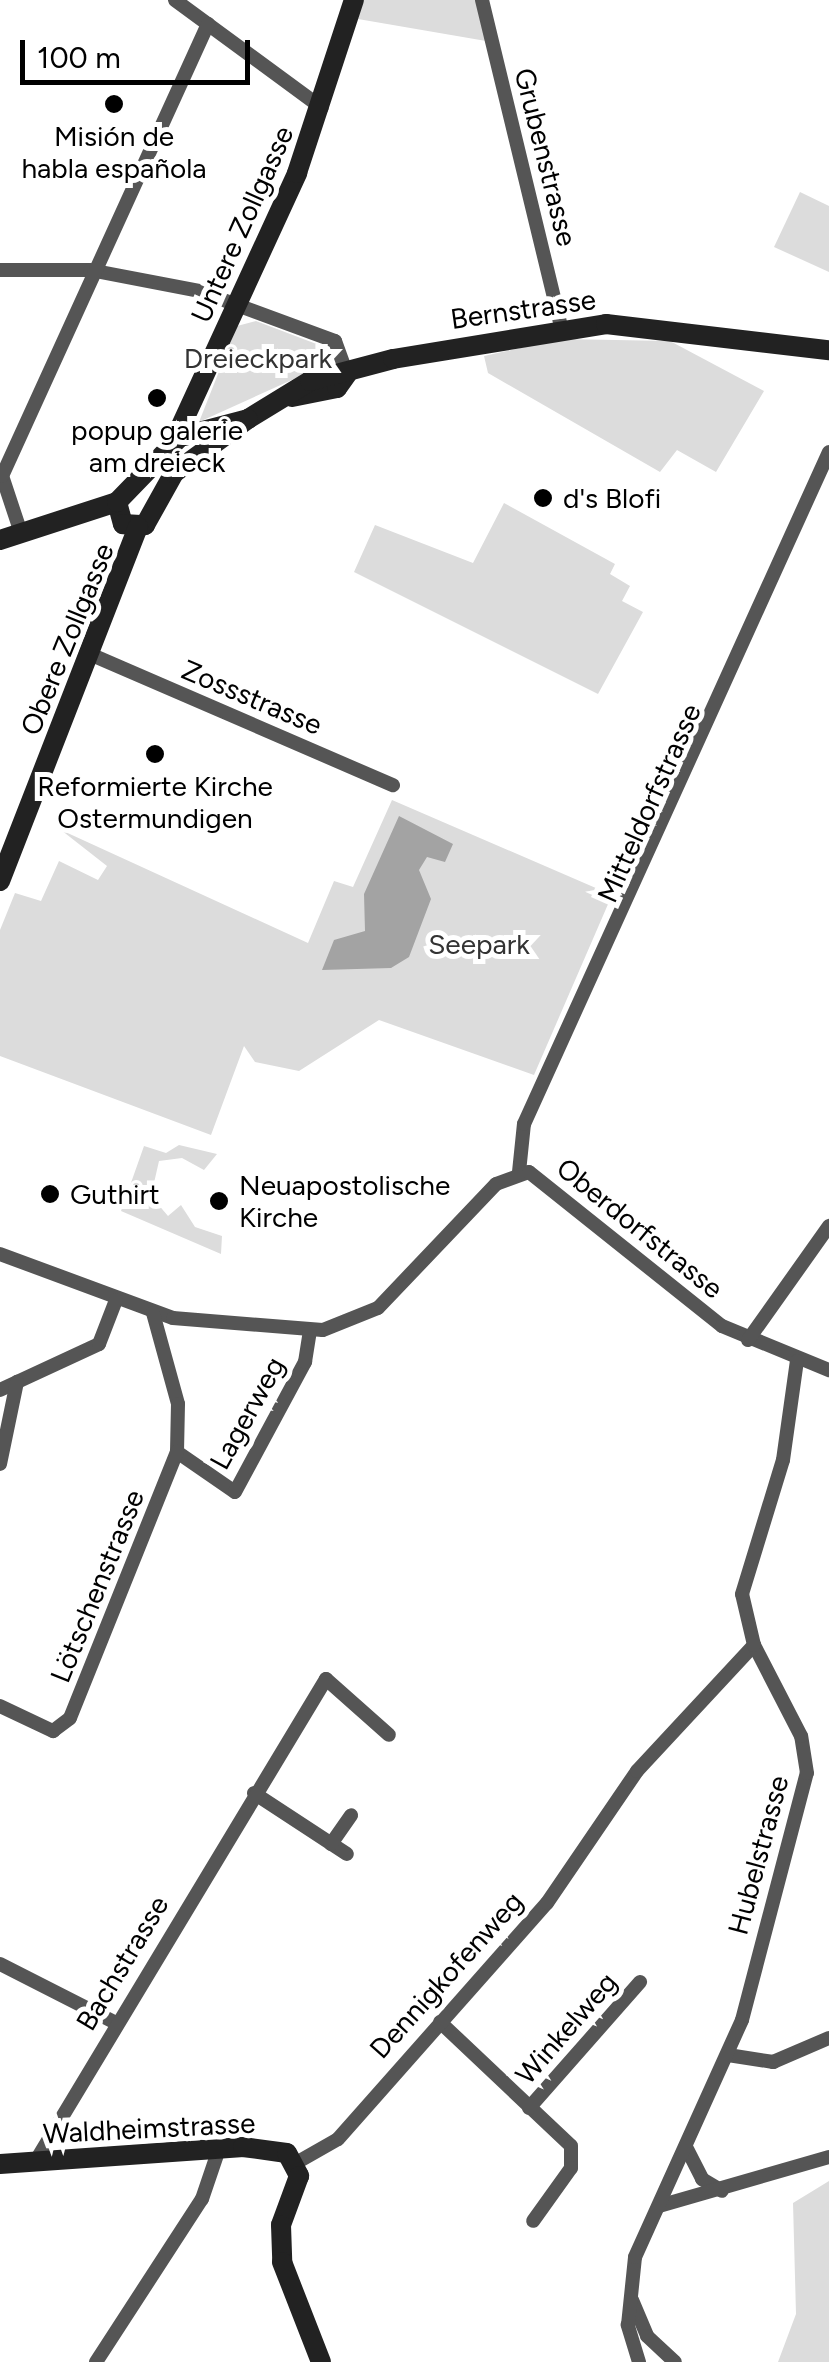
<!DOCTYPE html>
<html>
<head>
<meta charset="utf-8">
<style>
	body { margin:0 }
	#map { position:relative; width:829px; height:2362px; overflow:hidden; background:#fff; font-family:Figtree,sans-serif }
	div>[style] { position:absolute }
	.green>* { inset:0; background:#dcdcdc }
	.water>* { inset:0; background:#a3a3a3 }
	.street>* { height:14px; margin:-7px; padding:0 7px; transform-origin:7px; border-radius:7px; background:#555 }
	.secondary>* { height:20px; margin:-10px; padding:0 10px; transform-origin:10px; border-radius:10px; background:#222 }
	.dots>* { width:28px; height:28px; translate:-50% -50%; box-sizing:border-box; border:5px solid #fff; border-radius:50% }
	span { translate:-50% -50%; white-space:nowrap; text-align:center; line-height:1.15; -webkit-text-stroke:10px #fff; paint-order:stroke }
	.poi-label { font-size:28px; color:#000 }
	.left { translate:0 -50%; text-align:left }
	.street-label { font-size:28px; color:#000 }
	.park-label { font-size:28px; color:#333 }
	.scale { position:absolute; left:20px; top:40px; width:230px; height:45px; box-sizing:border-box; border:5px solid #000; border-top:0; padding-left:12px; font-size:30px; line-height:35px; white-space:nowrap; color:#000; -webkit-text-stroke:8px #fff; paint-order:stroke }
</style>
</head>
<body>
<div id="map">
	<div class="green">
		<div style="clip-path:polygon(363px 0,476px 0,486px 41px,358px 19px)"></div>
		<div style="clip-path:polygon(800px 192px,829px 206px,829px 272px,774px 247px)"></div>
		<div style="clip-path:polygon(256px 321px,327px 348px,325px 365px,199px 422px,237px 326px)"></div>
		<div style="clip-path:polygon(561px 339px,670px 341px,764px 391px,716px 472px,677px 450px,660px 472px,488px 373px,484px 356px)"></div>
		<div style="clip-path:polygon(504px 503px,615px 564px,610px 574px,630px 586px,622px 601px,643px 612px,598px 694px,354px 572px,375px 525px,473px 563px)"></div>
		<div style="clip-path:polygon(392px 800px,612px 895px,534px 1075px,379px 1020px,299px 1071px,255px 1062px,244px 1046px,211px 1135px,0 1056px,0 930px,15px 893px,41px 901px,59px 861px,98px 880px,107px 866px,61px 830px,308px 943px,334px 881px,353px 887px)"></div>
		<div style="clip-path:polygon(179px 1145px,217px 1154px,204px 1170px,182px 1158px,159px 1161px,151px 1196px,168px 1216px,181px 1205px,195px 1227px,222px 1236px,221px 1254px,121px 1211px,144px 1146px,166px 1153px)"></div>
		<div style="clip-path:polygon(829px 2181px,829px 2362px,778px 2362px,796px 2314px,793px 2203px)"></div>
	</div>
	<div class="water">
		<div style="clip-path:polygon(399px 816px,453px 844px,445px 862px,427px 857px,419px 870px,431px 899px,409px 957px,391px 968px,322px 970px,334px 940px,365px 931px,364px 894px)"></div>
	</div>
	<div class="street">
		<div style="left:175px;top:0;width:182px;rotate:36.3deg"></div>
		<div style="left:482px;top:0;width:335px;rotate:76.4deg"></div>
		<div style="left:0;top:270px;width:90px"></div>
		<div style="left:90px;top:270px;width:111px;rotate:10.9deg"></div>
		<div style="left:199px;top:291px;width:145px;rotate:20.2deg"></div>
		<div style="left:335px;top:341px;width:35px;rotate:70deg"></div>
		<div style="left:21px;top:533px;width:60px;rotate:-108.4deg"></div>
		<div style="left:2px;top:476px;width:497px;rotate:-65.5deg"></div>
		<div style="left:92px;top:655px;width:328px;rotate:23.4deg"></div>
		<div style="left:519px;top:1172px;width:48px;rotate:-84.1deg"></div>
		<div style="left:524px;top:1124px;width:738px;rotate:-65.59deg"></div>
		<div style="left:0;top:1254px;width:184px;rotate:20.3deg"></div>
		<div style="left:173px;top:1318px;width:150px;rotate:4.6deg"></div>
		<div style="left:323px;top:1330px;width:59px;rotate:-21.8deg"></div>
		<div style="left:378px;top:1308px;width:171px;rotate:-46.4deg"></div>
		<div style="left:496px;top:1184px;width:35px;rotate:-20deg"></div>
		<div style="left:529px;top:1172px;width:247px;rotate:38.6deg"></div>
		<div style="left:722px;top:1326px;width:116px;rotate:22.4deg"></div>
		<div style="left:153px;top:1313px;width:94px;rotate:74.6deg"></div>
		<div style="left:178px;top:1404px;width:48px;rotate:91.2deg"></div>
		<div style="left:177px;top:1452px;width:70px;rotate:34.6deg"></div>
		<div style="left:235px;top:1492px;width:148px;rotate:-61.7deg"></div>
		<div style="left:305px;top:1362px;width:31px;rotate:-81deg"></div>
		<div style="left:748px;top:1340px;width:140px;rotate:-54.6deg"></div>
		<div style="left:0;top:1390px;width:109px;rotate:-24.9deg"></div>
		<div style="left:99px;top:1344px;width:47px;rotate:-68.9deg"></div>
		<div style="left:0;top:1464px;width:84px;rotate:-78.3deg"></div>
		<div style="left:0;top:1706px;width:59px;rotate:25.3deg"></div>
		<div style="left:53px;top:1731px;width:21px;rotate:-37deg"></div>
		<div style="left:70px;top:1718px;width:287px;rotate:-68.1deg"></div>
		<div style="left:254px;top:1793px;width:111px;rotate:33.3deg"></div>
		<div style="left:331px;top:1844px;width:35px;rotate:-55deg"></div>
		<div style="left:0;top:1964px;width:128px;rotate:27deg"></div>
		<div style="left:440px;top:2022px;width:180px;rotate:43.4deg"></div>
		<div style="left:571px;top:2146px;width:22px;rotate:90deg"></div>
		<div style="left:571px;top:2168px;width:65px;rotate:125.6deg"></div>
		<div style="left:728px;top:2055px;width:46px;rotate:8.8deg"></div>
		<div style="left:773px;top:2062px;width:61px;rotate:-23.2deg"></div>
		<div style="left:529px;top:2108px;width:168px;rotate:-48.6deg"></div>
		<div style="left:687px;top:2149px;width:34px;rotate:63deg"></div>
		<div style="left:702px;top:2179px;width:23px;rotate:31deg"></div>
		<div style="left:35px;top:2162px;width:564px;rotate:-58.93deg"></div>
		<div style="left:326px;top:1679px;width:84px;rotate:41.6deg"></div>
		<div style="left:296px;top:2163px;width:48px;rotate:-29.7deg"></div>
		<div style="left:338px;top:2139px;width:315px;rotate:-48.5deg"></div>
		<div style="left:547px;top:1903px;width:160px;rotate:-55.7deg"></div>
		<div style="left:637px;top:1771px;width:172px;rotate:-47.1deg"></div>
		<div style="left:659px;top:2206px;width:177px;rotate:-16.1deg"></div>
		<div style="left:632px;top:2300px;width:39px;rotate:67deg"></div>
		<div style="left:647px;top:2336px;width:38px;rotate:43deg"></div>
		<div style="left:96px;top:2362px;width:194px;rotate:-57deg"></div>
		<div style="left:202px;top:2199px;width:53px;rotate:-71.2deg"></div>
		<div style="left:639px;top:2362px;width:39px;rotate:-107deg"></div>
		<div style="left:628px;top:2325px;width:68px;rotate:-84.1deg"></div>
		<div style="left:635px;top:2257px;width:260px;rotate:-65.7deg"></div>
		<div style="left:742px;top:2020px;width:255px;rotate:-75.3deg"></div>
		<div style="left:807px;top:1773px;width:37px;rotate:-99deg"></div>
		<div style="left:801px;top:1736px;width:102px;rotate:-117.3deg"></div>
		<div style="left:754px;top:1645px;width:52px;rotate:-103.2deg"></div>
		<div style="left:742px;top:1594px;width:140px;rotate:-73deg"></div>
		<div style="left:783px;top:1460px;width:100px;rotate:-82deg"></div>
	</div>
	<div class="secondary">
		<div style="left:292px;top:397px;width:46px;rotate:-11.3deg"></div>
		<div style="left:337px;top:388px;width:17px;rotate:-54deg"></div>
		<div style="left:174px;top:441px;width:295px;rotate:-65.3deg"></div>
		<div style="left:297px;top:173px;width:182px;rotate:-71.8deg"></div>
		<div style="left:117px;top:502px;width:23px;rotate:75deg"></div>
		<div style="left:123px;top:524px;width:22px;rotate:3deg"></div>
		<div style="left:145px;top:525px;width:60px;rotate:-60.9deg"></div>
		<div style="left:174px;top:473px;width:92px;rotate:-36.1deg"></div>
		<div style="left:248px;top:419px;width:73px;rotate:-31.5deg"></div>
		<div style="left:310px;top:381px;width:86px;rotate:-14.8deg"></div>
		<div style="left:393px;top:359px;width:216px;rotate:-9.3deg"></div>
		<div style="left:606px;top:324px;width:225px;rotate:6.7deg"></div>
		<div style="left:0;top:540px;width:123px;rotate:-18deg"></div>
		<div style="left:117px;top:502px;width:91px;rotate:-45.9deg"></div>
		<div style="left:180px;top:437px;width:70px;rotate:-14.8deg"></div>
		<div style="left:0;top:881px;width:380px;rotate:-68.7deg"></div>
		<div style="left:0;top:2164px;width:244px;rotate:-4deg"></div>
		<div style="left:243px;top:2147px;width:44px;rotate:7.8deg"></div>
		<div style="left:287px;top:2153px;width:26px;rotate:62deg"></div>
		<div style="left:299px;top:2176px;width:52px;rotate:110.2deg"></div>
		<div style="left:281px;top:2225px;width:37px;rotate:88deg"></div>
		<div style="left:282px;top:2262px;width:107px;rotate:68.7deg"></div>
	</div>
	<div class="dots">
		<div style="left:114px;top:104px;background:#000"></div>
		<div style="left:157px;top:398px;background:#000"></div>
		<div style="left:543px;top:498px;background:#000"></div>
		<div style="left:155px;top:754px;background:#000"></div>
		<div style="left:50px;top:1194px;background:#000"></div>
		<div style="left:219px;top:1201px;background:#000"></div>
	</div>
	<div class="poi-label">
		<span style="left:114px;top:152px">Misión de<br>habla española</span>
		<span style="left:157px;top:446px">popup galerie<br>am dreieck</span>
		<span class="left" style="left:563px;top:498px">d's Blofi</span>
		<span style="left:155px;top:802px">Reformierte Kirche<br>Ostermundigen</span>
		<span class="left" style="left:239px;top:1201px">Neuapostolische<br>Kirche</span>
		<span class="left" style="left:70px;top:1194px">Guthirt</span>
	</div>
	<div class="street-label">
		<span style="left:546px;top:157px;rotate:76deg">Grubenstrasse</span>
		<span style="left:242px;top:224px;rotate:-66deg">Untere Zollgasse</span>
		<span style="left:523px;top:309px;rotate:-8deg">Bernstrasse</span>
		<span style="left:67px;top:639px;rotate:-68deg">Obere Zollgasse</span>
		<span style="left:252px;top:697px;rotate:23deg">Zossstrasse</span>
		<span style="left:649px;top:803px;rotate:-66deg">Mitteldorfstrasse</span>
		<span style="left:640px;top:1228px;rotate:39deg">Oberdorfstrasse</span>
		<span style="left:247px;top:1413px;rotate:-61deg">Lagerweg</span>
		<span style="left:97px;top:1586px;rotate:-68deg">Lötschenstrasse</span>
		<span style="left:758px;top:1855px;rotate:-75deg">Hubelstrasse</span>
		<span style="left:122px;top:1963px;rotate:-59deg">Bachstrasse</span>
		<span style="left:446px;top:1975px;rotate:-48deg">Dennigkofenweg</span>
		<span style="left:566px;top:2028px;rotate:-49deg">Winkelweg</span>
		<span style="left:149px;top:2128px;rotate:-3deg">Waldheimstrasse</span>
	</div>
	<div class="park-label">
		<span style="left:258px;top:358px">Dreieckpark</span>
		<span style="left:479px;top:944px">Seepark</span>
	</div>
	<div class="scale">100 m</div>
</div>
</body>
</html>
